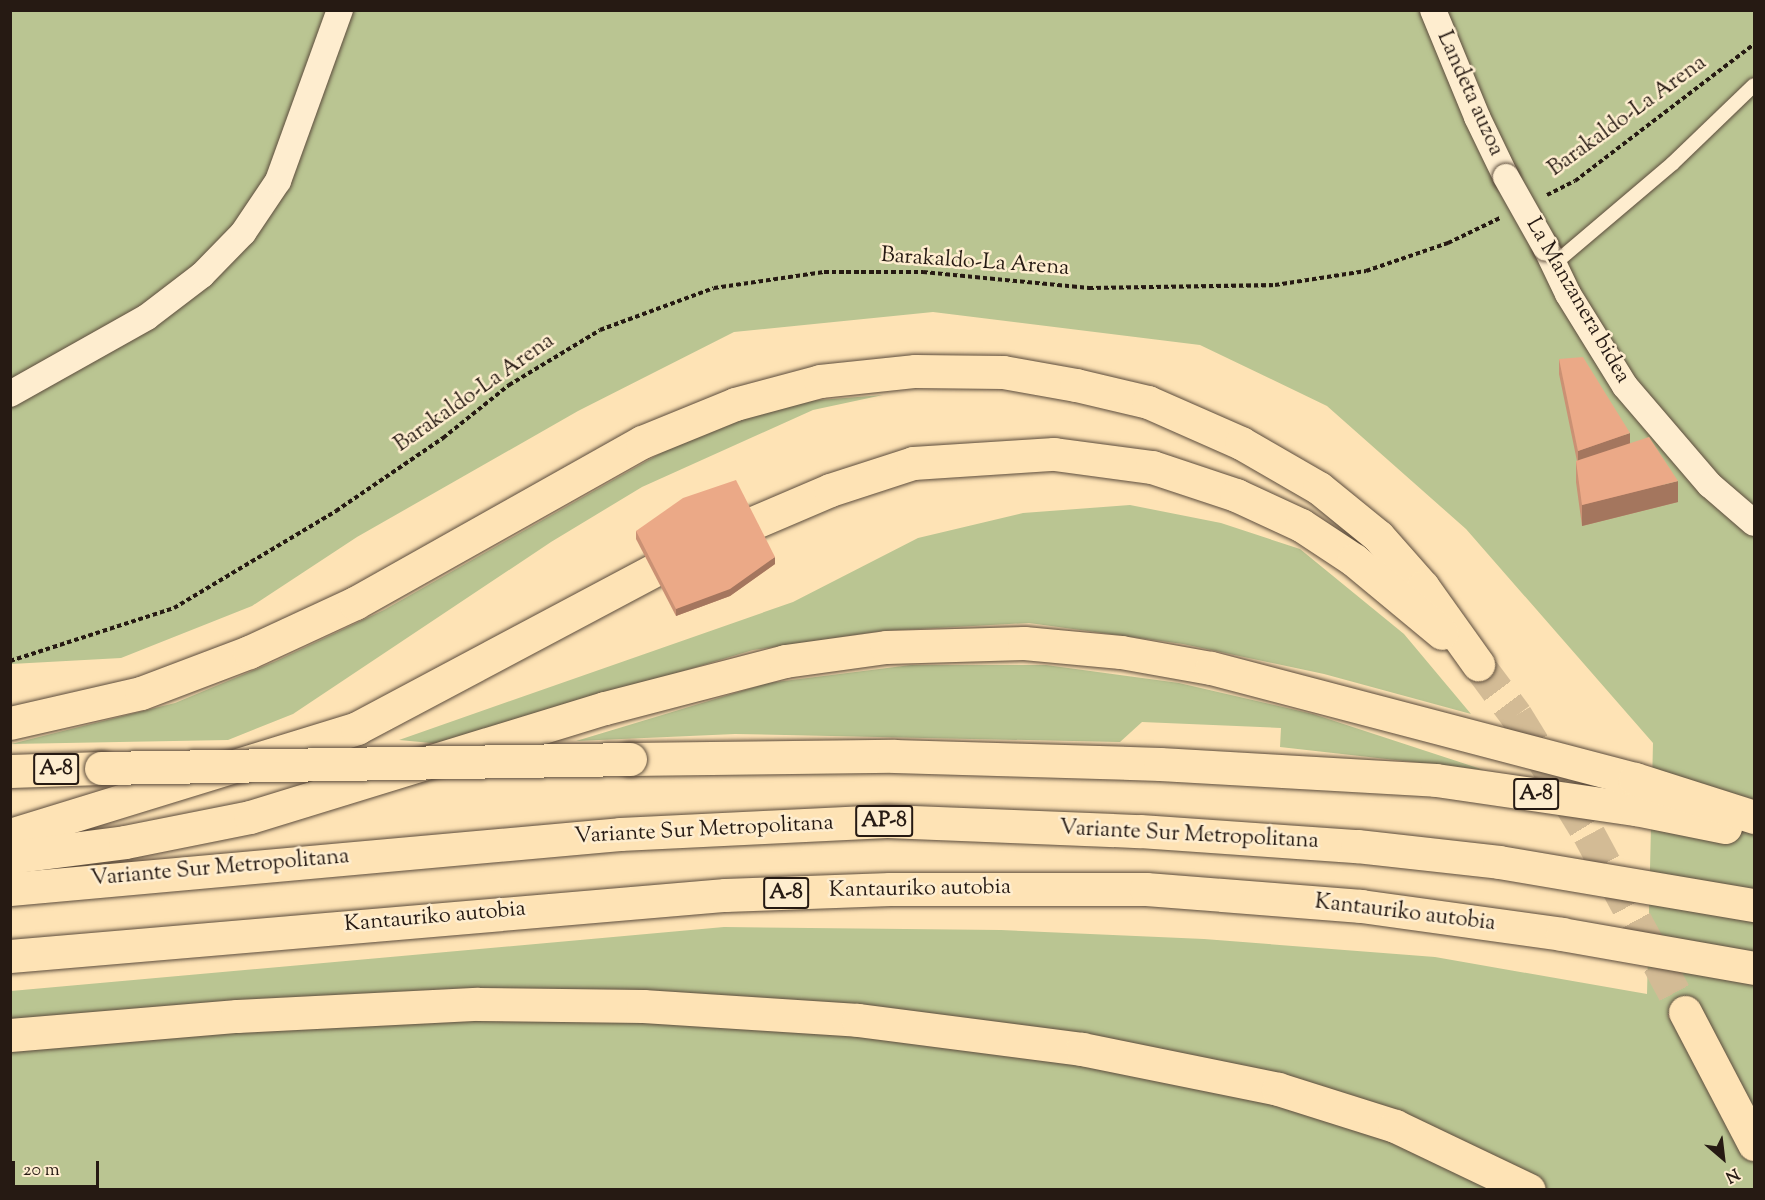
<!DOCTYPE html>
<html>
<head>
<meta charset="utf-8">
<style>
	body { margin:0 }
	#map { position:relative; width:1765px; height:1200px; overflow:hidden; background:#fee3b5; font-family:"Sorts Mill Goudy",serif }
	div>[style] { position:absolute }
	.green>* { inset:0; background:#bac592 }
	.highway-tunnel>* { height:33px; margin-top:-16.5px; transform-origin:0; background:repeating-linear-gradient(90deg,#d3bb95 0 33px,transparent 0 49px) }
	.path>* { height:4px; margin-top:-2px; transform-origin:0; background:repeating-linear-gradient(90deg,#261a13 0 4.5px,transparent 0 7.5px) }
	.roads { filter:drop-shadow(0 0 2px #5c4c3c) drop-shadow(0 0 2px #5c4c3c) }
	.lane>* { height:14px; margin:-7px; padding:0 7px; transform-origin:7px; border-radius:7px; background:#feedcf }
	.street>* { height:26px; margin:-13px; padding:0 13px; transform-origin:13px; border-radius:13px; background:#feedcf }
	.highway>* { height:33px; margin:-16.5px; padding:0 16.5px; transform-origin:16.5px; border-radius:16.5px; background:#fee3b5 }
	.bridges { filter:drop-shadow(0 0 2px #5c4c3c) drop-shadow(0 0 2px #5c4c3c) }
	.street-bridge>* { height:26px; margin:-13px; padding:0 13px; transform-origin:13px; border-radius:13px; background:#feedcf }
	.highway-bridge>* { height:33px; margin:-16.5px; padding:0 16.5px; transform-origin:16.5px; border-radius:16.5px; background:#fee3b5 }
	.wall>* { inset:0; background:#ca9174 }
	.shaded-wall>* { inset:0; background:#a4765e }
	.building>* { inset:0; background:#eba987 }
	span { translate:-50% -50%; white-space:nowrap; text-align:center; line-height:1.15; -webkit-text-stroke:5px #feedcf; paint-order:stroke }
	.shield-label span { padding:2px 4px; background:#feedcf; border:2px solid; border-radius:4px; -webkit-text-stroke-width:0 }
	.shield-label { font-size:21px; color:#261a13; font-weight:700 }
	.street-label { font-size:22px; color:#261a13 }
	.frame { position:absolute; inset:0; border:12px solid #261a13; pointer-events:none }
	.north { position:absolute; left:1693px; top:1128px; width:60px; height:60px; -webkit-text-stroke:4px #feedcf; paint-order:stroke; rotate:152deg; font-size:16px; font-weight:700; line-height:24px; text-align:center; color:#261a13 }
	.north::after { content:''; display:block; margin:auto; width:21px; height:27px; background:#261a13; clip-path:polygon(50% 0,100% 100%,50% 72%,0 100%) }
	.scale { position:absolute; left:12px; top:1161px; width:87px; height:27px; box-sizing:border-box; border:3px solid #261a13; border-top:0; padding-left:8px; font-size:18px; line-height:21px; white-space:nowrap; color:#261a13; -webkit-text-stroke:4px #feedcf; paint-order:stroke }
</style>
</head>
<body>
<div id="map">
	<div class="green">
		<div style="clip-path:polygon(10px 11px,1754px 11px,1754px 1189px,11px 1189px,11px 991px,724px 927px,1001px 930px,1204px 939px,1435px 957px,1647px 994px,1653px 743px,1466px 529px,1327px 406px,1200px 345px,933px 312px,734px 332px,578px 411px,357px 537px,252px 606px,121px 658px,11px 664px)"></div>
		<div style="clip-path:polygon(883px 395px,813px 410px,642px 487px,551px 542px,293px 714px,228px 740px,11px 744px,175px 703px,276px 661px,384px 610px,675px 445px,740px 420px,807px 401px)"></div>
		<div style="clip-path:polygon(1130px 505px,1221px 523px,1300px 549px,1404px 634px,1471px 714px,1324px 674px,1183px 644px,1029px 623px,882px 631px,753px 650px,442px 744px,399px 740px,793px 602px,918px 538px,1023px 513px)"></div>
		<div style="clip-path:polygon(911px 665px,1046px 665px,1179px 683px,1313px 714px,1484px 770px,1280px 747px,1281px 728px,1142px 722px,1120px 742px,735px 734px,576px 741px,768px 683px)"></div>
	</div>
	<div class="highway-tunnel">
		<div style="left:1478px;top:664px;width:64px;rotate:53.3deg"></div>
		<div style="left:1516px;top:715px;width:140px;rotate:58.5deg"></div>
		<div style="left:1589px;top:834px;width:202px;rotate:61.7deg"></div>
	</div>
	<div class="path">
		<div style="left:1547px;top:195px;width:31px;rotate:-27deg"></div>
		<div style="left:1575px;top:181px;width:225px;rotate:-37.4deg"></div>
		<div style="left:10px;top:661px;width:172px;rotate:-17.9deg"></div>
		<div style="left:174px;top:608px;width:189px;rotate:-30.9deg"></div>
		<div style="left:336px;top:511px;width:130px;rotate:-34.3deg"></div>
		<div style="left:443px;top:438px;width:85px;rotate:-38.8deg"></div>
		<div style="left:509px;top:385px;width:106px;rotate:-31.1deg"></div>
		<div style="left:600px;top:330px;width:121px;rotate:-20.2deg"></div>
		<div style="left:714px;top:288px;width:111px;rotate:-8.3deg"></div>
		<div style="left:824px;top:272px;width:99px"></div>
		<div style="left:923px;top:272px;width:167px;rotate:5.5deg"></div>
		<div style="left:1089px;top:288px;width:186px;rotate:-0.9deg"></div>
		<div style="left:1275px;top:285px;width:92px;rotate:-8.7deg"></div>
		<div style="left:1366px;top:271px;width:87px;rotate:-18.9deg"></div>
		<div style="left:1448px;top:243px;width:58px;rotate:-25.7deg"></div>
	</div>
	<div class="roads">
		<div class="lane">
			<div style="left:1554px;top:264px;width:156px;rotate:-40.3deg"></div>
			<div style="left:1673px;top:163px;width:112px;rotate:-43.9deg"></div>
		</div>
		<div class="street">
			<div style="left:1433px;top:10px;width:116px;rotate:67.6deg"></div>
			<div style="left:1477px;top:117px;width:67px;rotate:64.2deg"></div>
			<div style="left:1546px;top:248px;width:51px;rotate:64.4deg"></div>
			<div style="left:1568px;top:294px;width:108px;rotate:58.2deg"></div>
			<div style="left:1625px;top:386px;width:130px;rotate:49.4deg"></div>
			<div style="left:1710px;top:485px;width:58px;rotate:40.8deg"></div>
			<div style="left:10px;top:394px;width:157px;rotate:-29.3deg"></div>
			<div style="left:147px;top:317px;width:69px;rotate:-37.4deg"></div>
			<div style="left:202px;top:275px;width:59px;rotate:-45.7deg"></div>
			<div style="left:243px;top:233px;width:63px;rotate:-56.1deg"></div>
			<div style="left:278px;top:181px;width:182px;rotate:-70.1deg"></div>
		</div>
		<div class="highway">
			<div style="left:10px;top:723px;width:134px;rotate:-12.9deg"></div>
			<div style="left:141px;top:693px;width:116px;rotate:-20.8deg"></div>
			<div style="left:249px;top:652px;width:117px;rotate:-24.8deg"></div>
			<div style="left:355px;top:603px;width:329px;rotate:-29.3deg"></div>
			<div style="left:642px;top:442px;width:100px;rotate:-22.2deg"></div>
			<div style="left:735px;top:404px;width:88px;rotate:-15.1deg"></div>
			<div style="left:820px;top:381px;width:96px;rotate:-6deg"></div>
			<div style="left:915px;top:371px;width:88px;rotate:0.7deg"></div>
			<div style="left:1003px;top:372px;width:74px;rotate:10.1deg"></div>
			<div style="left:1076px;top:385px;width:74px;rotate:13.3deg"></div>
			<div style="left:1148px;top:402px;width:102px;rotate:23.8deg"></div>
			<div style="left:1241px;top:443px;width:90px;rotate:30deg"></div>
			<div style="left:1319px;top:488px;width:76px;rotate:39.1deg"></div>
			<div style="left:1378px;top:536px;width:68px;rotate:48.6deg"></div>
			<div style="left:1423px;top:587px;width:95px;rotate:54.5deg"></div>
			<div style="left:630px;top:759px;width:264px;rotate:-0.7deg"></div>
			<div style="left:894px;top:756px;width:266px;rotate:1.7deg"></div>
			<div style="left:1160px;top:764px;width:276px;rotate:3.3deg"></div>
			<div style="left:1436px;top:780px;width:202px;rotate:8.3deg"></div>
			<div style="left:1636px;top:809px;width:91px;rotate:11.4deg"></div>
			<div style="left:10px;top:771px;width:91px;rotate:-1.9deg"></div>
			<div style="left:10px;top:835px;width:363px;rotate:-17.1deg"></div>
			<div style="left:357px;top:728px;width:387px;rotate:-28deg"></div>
			<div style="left:699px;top:546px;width:142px;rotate:-23.1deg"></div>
			<div style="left:830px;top:490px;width:87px;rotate:-18deg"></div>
			<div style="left:913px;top:463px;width:141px;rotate:-3.7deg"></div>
			<div style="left:1054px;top:454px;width:99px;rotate:7.6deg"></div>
			<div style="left:1152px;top:467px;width:89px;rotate:18.4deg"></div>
			<div style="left:1236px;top:495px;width:72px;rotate:24.8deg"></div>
			<div style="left:1301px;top:525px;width:64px;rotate:33.4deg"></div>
			<div style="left:1354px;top:560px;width:114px;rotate:39.7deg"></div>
			<div style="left:10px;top:857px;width:116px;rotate:-7.4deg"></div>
			<div style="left:125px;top:842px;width:127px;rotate:-11.3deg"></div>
			<div style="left:250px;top:817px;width:371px;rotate:-17.1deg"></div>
			<div style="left:605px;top:708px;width:186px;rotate:-14.6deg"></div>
			<div style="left:785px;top:661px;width:102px;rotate:-7.9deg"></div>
			<div style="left:886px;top:647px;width:138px;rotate:-1.7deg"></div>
			<div style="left:1024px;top:643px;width:97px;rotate:5.3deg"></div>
			<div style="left:1121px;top:652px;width:91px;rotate:10.1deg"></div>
			<div style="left:1211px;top:668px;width:438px;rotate:14.7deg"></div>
			<div style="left:1635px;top:779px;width:125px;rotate:17.7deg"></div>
			<div style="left:10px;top:889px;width:612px;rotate:-5.15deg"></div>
			<div style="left:620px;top:834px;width:267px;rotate:-2.8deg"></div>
			<div style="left:887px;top:821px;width:253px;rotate:2.3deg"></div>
			<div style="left:1140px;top:831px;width:218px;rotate:4deg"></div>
			<div style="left:1357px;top:846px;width:143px;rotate:6.4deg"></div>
			<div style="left:1499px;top:862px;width:259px;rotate:9.6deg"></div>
			<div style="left:10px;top:956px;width:718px;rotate:-4.88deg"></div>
			<div style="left:725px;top:895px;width:165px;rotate:-2.1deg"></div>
			<div style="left:890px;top:889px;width:256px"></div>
			<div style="left:1146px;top:889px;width:216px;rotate:4.5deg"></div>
			<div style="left:1361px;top:906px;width:203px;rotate:7.9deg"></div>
			<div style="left:1562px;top:934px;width:195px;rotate:10deg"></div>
			<div style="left:1685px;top:1012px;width:149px;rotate:62.4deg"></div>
			<div style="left:10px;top:1035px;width:228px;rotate:-4.8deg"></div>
			<div style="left:237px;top:1016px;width:241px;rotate:-2.9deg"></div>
			<div style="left:478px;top:1004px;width:165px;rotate:0.7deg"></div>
			<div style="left:643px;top:1006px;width:215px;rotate:3.7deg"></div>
			<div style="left:858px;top:1020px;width:226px;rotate:7.4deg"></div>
			<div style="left:1082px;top:1049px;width:200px;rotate:11.5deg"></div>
			<div style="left:1278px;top:1089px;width:123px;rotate:17.5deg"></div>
			<div style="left:1395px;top:1126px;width:148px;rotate:25.5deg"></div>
		</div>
	</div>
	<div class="bridges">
		<div class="street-bridge">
			<div style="left:1506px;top:177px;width:81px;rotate:60.6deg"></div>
		</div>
		<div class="highway-bridge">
			<div style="left:101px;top:768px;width:529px;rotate:-0.97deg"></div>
		</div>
	</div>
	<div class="wall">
		<div style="clip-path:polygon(1559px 359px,1630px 443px,1678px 502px,1582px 526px,1576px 482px,1576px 461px,1577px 461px,1559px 374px)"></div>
		<div style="clip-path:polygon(636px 531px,775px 564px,730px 596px,676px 616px,636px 539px)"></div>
	</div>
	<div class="shaded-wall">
		<div style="clip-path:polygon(1630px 433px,1630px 447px,1578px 466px,1578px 451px)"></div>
		<div style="clip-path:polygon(1678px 481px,1678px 502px,1582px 526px,1582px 505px)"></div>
		<div style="clip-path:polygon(775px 557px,775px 564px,730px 596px,676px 616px,676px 609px)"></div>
	</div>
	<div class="building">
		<div style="clip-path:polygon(1583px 357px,1630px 433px,1578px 451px,1559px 359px)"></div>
		<div style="clip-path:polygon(1649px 437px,1678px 481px,1582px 505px,1576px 461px)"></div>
		<div style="clip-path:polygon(736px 480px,775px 557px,730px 589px,676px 609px,636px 531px,683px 498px)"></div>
	</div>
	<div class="shield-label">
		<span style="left:56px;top:769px">A-8</span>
		<span style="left:1536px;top:794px">A-8</span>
		<span style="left:884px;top:821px">AP-8</span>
		<span style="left:786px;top:893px">A-8</span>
	</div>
	<div class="street-label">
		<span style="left:1469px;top:94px;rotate:66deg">Landeta auzoa</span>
		<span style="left:1628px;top:117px;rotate:-36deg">Barakaldo-La Arena</span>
		<span style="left:975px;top:263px;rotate:4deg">Barakaldo-La Arena</span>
		<span style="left:1577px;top:301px;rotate:60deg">La Manzanera bidea</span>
		<span style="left:475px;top:394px;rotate:-35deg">Barakaldo-La Arena</span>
		<span style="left:704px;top:831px;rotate:-3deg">Variante Sur Metropolitana</span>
		<span style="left:1189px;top:836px;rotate:3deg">Variante Sur Metropolitana</span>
		<span style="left:220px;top:869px;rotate:-5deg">Variante Sur Metropolitana</span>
		<span style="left:920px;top:890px;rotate:-1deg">Kantauriko autobia</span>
		<span style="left:1405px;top:914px;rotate:7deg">Kantauriko autobia</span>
		<span style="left:435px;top:918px;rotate:-5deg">Kantauriko autobia</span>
	</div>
	<div class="frame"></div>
	<div class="north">N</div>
	<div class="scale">20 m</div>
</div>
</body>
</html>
